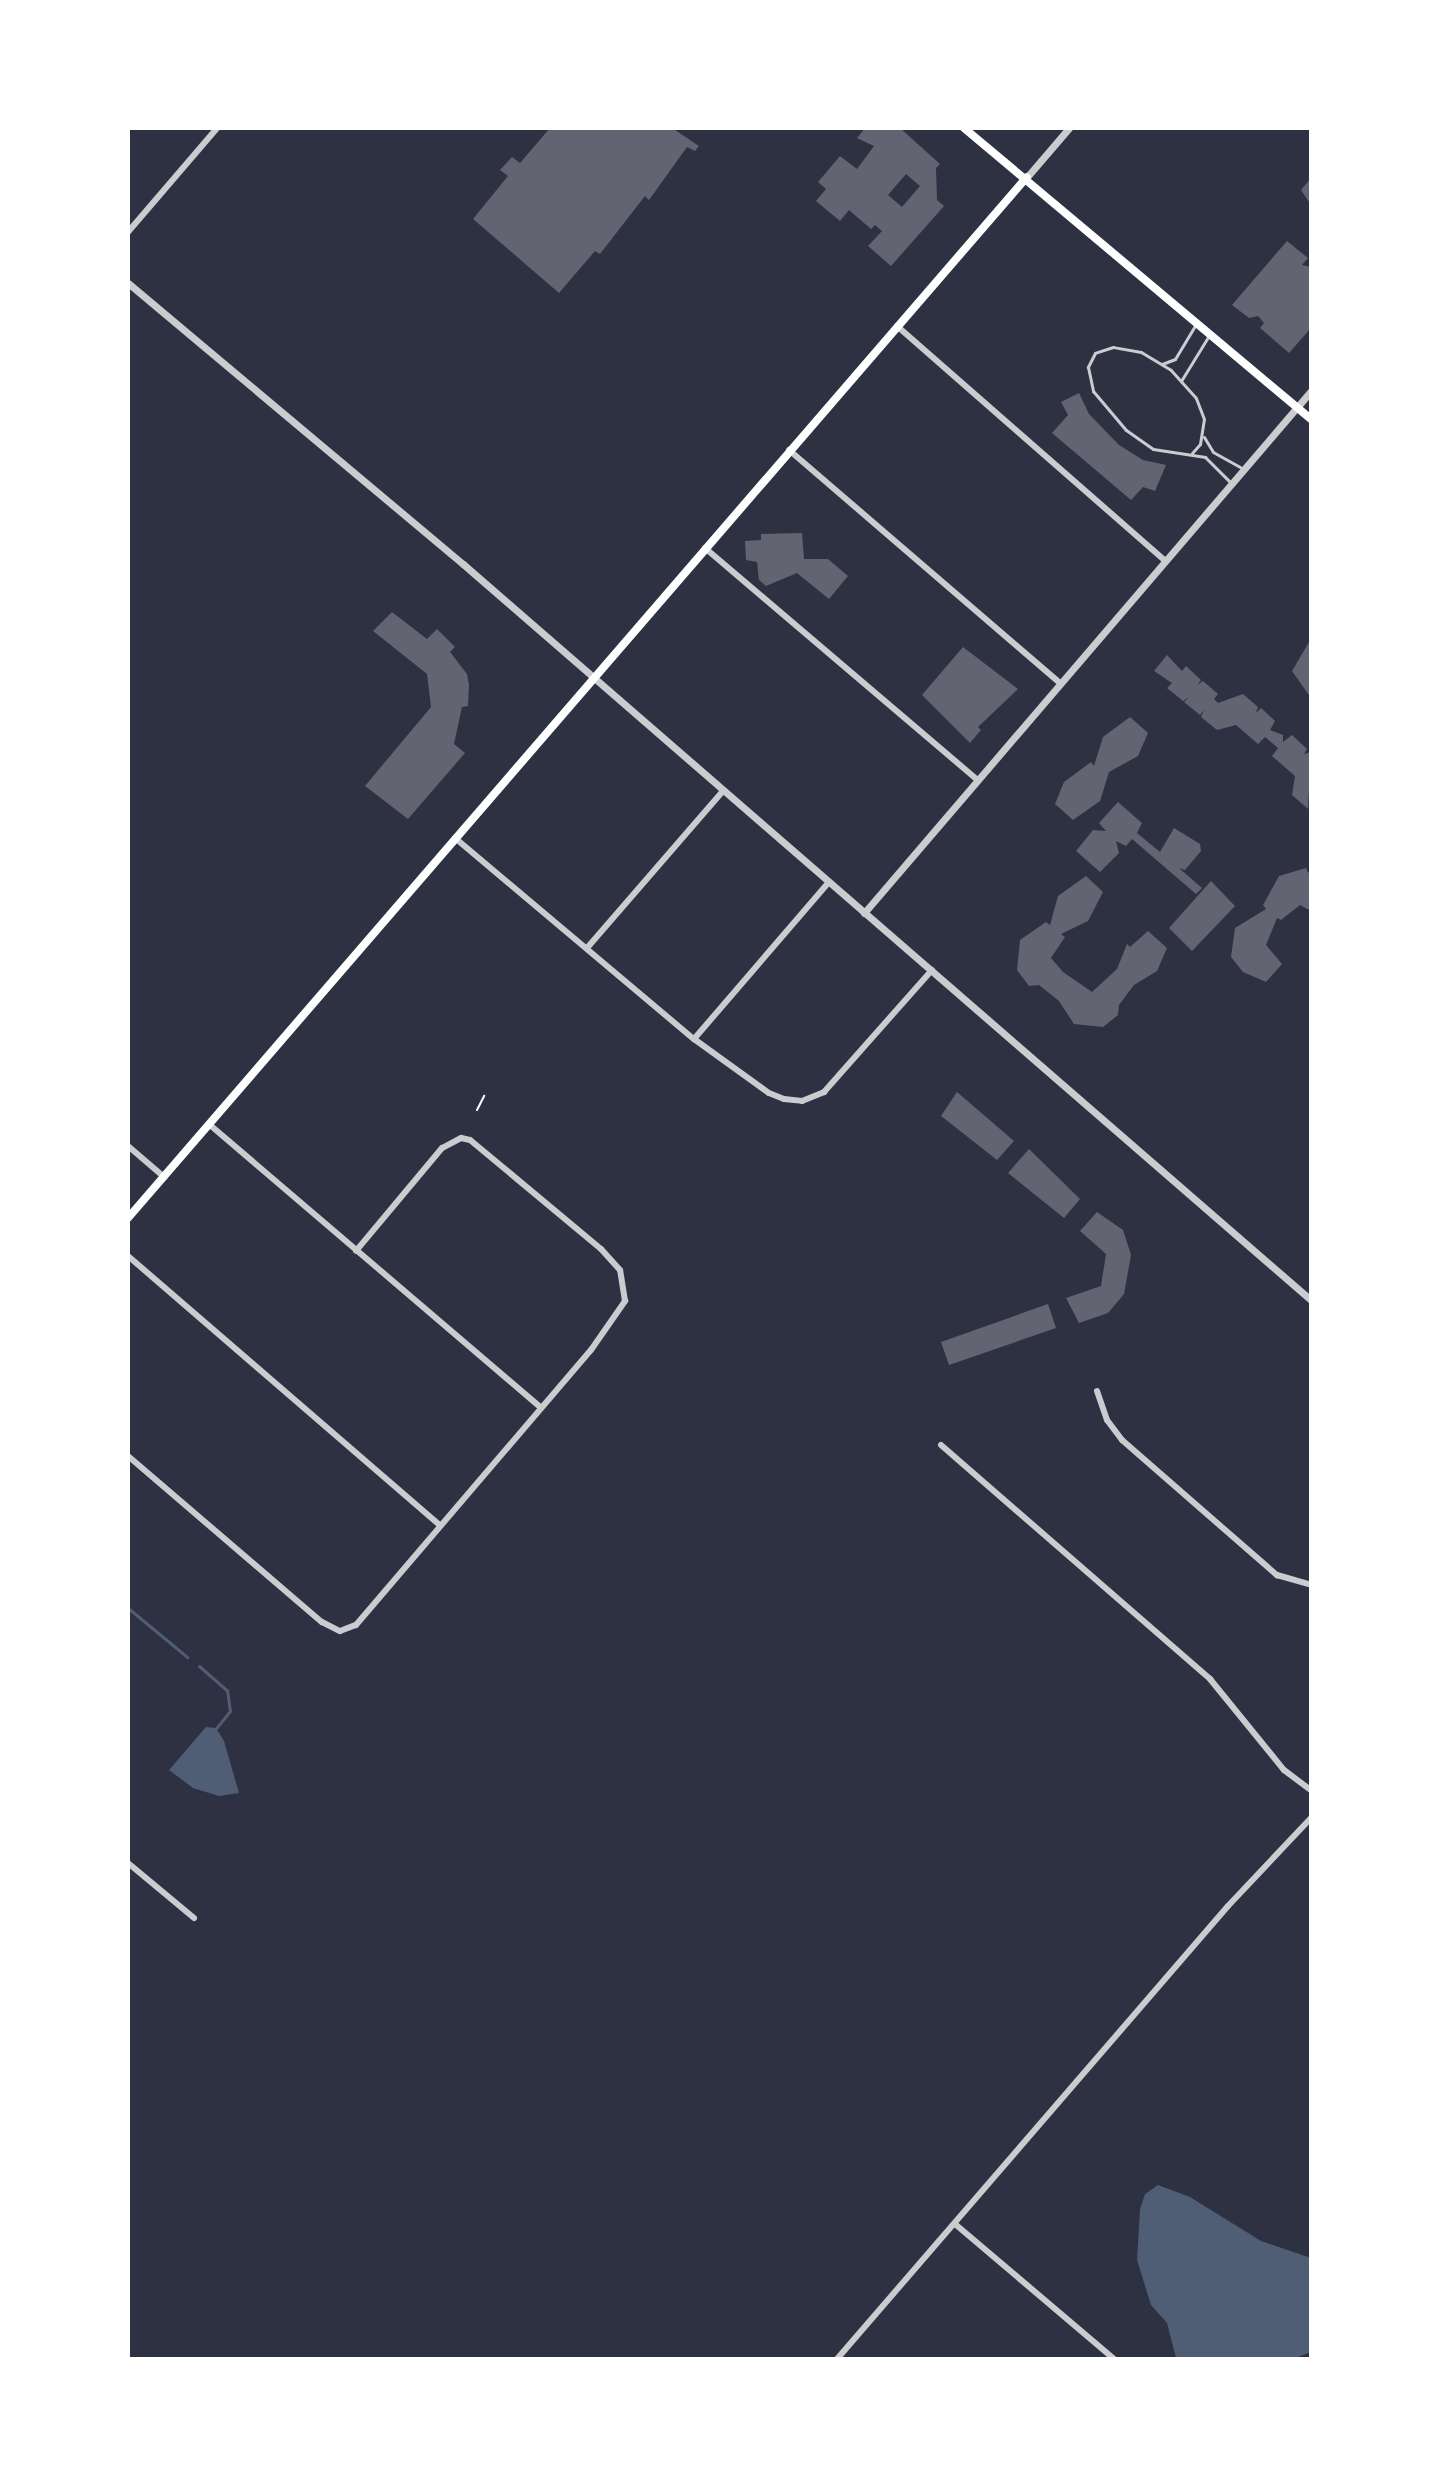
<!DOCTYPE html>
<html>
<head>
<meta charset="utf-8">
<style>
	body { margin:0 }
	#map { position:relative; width:1439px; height:2487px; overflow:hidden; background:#2d3142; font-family:Inter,sans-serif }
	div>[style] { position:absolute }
	.water>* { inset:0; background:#4f5d75 }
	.stream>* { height:3px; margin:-1.5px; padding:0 1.5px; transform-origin:1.5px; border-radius:1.5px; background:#4f5d75 }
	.building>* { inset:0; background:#626471 }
	.path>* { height:2px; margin:-1px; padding:0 1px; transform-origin:1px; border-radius:1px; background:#fff }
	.service>* { height:3px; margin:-1.5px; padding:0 1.5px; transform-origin:1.5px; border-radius:1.5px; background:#caccd0 }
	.minor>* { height:6px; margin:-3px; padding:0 3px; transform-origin:3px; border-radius:3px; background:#caccd0 }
	.tertiary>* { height:7px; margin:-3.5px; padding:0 3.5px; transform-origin:3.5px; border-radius:3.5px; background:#caccd0 }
	.secondary>* { height:8px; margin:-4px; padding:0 4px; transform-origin:4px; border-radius:4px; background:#fff }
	span { translate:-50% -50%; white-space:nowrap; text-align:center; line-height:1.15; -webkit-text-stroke:6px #fff; paint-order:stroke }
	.frame { position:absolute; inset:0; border:130px solid #fff; pointer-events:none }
</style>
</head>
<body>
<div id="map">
	<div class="water">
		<div style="clip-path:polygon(206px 1727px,216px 1728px,224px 1741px,239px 1793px,219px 1796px,193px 1788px,169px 1770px)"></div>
		<div style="clip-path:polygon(1158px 2185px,1190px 2197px,1261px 2241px,1311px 2258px,1311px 2352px,1293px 2359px,1176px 2358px,1167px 2323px,1151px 2305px,1137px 2260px,1140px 2209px,1145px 2194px)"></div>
	</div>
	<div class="stream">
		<div style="left:128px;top:1608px;width:77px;rotate:39.7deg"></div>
		<div style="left:199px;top:1666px;width:37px;rotate:41deg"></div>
		<div style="left:227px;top:1690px;width:21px;rotate:82deg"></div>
		<div style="left:230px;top:1711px;width:22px;rotate:129deg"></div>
	</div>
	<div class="building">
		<div style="clip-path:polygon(550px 128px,672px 128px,699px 146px,695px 151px,687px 147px,649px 200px,645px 196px,600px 254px,595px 251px,559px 293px,473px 219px,508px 176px,500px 170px,512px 157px,520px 163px)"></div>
		<div style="clip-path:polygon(evenodd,865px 128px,900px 128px,940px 164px,936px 168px,937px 200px,944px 206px,891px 266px,868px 246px,882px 231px,875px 225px,871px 229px,849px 210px,840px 221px,816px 201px,826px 189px,818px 182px,840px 156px,857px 169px,874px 146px,857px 138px,865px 128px,906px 174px,920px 186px,902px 207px,888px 195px,906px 174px)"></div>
		<div style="clip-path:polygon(1311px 178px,1311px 205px,1301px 190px)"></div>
		<div style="clip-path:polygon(1287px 241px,1308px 258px,1302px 265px,1311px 267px,1311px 328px,1289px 353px,1260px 328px,1264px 323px,1258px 316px,1249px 318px,1232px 305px)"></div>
		<div style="clip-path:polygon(1079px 393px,1089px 414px,1119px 445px,1143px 460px,1166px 465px,1155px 491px,1143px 487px,1131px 500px,1052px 433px,1068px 415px,1061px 402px)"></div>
		<div style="clip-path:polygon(802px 533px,804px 559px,828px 559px,848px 576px,829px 599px,797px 573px,766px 586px,759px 580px,757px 562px,746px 560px,745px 541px,761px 540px,761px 534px)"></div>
		<div style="clip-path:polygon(392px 612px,427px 639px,437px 629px,455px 647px,450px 652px,467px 674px,469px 685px,468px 706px,462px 707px,454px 744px,465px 753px,408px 819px,365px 786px,431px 707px,427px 674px,373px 631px)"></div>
		<div style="clip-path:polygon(1309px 642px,1311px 643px,1311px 698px,1292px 671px)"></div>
		<div style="clip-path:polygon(963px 647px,1018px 689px,978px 727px,981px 730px,970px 743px,922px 695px)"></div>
		<div style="clip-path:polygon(1167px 655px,1182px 671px,1186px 666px,1201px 680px,1197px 685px,1203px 681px,1218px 694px,1214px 699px,1218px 703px,1243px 694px,1258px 707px,1256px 713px,1261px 708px,1275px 721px,1270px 730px,1283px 735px,1283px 742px,1292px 735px,1307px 749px,1304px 754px,1311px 752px,1308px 809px,1292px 795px,1295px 776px,1272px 756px,1278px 748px,1265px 737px,1258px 744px,1236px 725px,1217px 730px,1201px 717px,1204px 710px,1200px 715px,1184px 702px,1189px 697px,1183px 701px,1167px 688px,1172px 683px,1154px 671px)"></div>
		<div style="clip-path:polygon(1130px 717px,1148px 733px,1138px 756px,1109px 772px,1100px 801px,1073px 820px,1055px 804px,1064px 782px,1091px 762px,1094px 766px,1103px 737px)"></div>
		<div style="clip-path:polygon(1118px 802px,1142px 823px,1137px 833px,1160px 852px,1174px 828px,1200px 844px,1201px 851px,1185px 870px,1179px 868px,1202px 888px,1196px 894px,1132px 839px,1126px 846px,1116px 841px,1119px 853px,1100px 872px,1076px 851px,1093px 830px,1106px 831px,1099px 823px)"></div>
		<div style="clip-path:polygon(1311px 867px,1311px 911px,1300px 905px,1281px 920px,1277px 918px,1266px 945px,1282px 964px,1266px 982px,1243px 972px,1231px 957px,1235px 928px,1266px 909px,1263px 905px,1279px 876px,1306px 868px,1308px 873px)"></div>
		<div style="clip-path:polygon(1086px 876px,1103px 892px,1088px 921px,1061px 934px,1065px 937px,1051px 958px,1063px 972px,1092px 992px,1117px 969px,1127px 944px,1130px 947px,1148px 931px,1167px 948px,1157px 971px,1134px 985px,1119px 1005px,1118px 1015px,1103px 1027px,1074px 1024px,1059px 1001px,1039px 985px,1029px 986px,1017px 970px,1020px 940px,1046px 922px,1050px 925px,1058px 896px)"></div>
		<div style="clip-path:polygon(1211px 881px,1235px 906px,1192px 951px,1169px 928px)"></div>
		<div style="clip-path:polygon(957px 1092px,1014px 1141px,997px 1160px,941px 1116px)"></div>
		<div style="clip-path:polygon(1029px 1149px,1080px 1199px,1064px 1218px,1008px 1173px)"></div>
		<div style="clip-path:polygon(1097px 1212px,1123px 1230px,1131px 1255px,1124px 1294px,1108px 1313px,1079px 1323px,1066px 1298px,1101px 1286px,1106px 1254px,1080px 1231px)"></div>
		<div style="clip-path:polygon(1048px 1304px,1056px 1328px,949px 1365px,941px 1342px)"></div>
	</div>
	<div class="path">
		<div style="left:477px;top:1110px;width:16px;rotate:-63deg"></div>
	</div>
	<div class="service">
		<div style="left:1162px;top:364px;width:14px;rotate:-21deg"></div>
		<div style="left:1175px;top:359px;width:39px;rotate:-59deg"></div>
		<div style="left:1181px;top:381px;width:52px;rotate:-58.5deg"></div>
		<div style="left:1204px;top:437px;width:17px;rotate:59deg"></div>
		<div style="left:1213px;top:452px;width:35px;rotate:29deg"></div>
		<div style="left:1192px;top:453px;width:12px;rotate:-48deg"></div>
		<div style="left:1200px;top:444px;width:25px;rotate:-81deg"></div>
		<div style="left:1204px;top:419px;width:22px;rotate:-111deg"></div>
		<div style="left:1196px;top:398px;width:38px;rotate:-132deg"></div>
		<div style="left:1171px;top:370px;width:35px;rotate:-149deg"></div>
		<div style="left:1141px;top:352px;width:28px;rotate:-170deg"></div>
		<div style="left:1113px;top:347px;width:19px;rotate:162deg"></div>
		<div style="left:1095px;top:353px;width:16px;rotate:117deg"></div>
		<div style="left:1088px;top:367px;width:25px;rotate:78deg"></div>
		<div style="left:1093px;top:391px;width:51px;rotate:49.8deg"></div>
		<div style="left:1126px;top:430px;width:33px;rotate:35deg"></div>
		<div style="left:1153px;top:449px;width:53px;rotate:8.7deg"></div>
		<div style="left:1205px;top:457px;width:37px;rotate:45deg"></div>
	</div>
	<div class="minor">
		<div style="left:128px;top:232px;width:137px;rotate:-49.4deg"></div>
		<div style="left:897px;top:326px;width:356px;rotate:41.2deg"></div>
		<div style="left:789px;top:450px;width:356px;rotate:40.7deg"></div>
		<div style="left:705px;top:548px;width:356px;rotate:40.4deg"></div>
		<div style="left:455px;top:838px;width:312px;rotate:40.1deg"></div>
		<div style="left:694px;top:1039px;width:92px;rotate:35.8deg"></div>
		<div style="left:769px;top:1093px;width:16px;rotate:22deg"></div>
		<div style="left:784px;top:1099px;width:18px;rotate:6deg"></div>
		<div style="left:802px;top:1101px;width:24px;rotate:-22deg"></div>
		<div style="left:824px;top:1092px;width:163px;rotate:-48.5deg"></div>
		<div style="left:587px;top:948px;width:206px;rotate:-49.1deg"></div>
		<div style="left:694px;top:1039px;width:206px;rotate:-49.3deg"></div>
		<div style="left:210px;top:1125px;width:434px;rotate:40.5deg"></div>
		<div style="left:128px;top:1146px;width:48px;rotate:40.7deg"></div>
		<div style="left:128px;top:1256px;width:412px;rotate:40.8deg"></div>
		<div style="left:1097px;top:1391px;width:31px;rotate:71deg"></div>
		<div style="left:1107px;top:1420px;width:25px;rotate:53deg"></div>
		<div style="left:1122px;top:1440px;width:206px;rotate:41.1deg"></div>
		<div style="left:1277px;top:1575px;width:35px;rotate:16deg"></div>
		<div style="left:941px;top:1445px;width:357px;rotate:41deg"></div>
		<div style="left:1210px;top:1679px;width:117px;rotate:50.9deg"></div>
		<div style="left:1284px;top:1770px;width:34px;rotate:37deg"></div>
		<div style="left:128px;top:1456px;width:255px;rotate:40.6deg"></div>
		<div style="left:322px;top:1622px;width:20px;rotate:27deg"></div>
		<div style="left:340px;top:1631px;width:17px;rotate:-21deg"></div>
		<div style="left:356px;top:1625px;width:362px;rotate:-49.5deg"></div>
		<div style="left:591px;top:1350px;width:60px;rotate:-55.2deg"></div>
		<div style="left:625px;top:1301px;width:31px;rotate:-99deg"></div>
		<div style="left:620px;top:1270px;width:28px;rotate:-132deg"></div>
		<div style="left:601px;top:1249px;width:170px;rotate:-140.2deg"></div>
		<div style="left:470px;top:1140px;width:9px;rotate:-167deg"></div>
		<div style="left:461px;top:1138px;width:21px;rotate:152deg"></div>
		<div style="left:442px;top:1148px;width:134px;rotate:129.9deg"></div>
		<div style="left:128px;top:1863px;width:86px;rotate:39.8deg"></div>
		<div style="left:955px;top:2224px;width:209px;rotate:40.3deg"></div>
		<div style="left:837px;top:2359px;width:598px;rotate:-49.2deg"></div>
		<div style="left:1228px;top:1906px;width:121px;rotate:-46.7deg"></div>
	</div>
	<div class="tertiary">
		<div style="left:1027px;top:177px;width:65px;rotate:-49.4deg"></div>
		<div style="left:128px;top:283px;width:437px;rotate:40deg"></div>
		<div style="left:463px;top:564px;width:1123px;rotate:40.96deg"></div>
		<div style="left:864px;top:913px;width:687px;rotate:-49.43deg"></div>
	</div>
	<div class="secondary">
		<div style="left:964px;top:128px;width:453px;rotate:40deg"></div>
		<div style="left:128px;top:1218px;width:1375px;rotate:-49.19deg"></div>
	</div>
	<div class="frame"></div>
</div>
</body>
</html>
